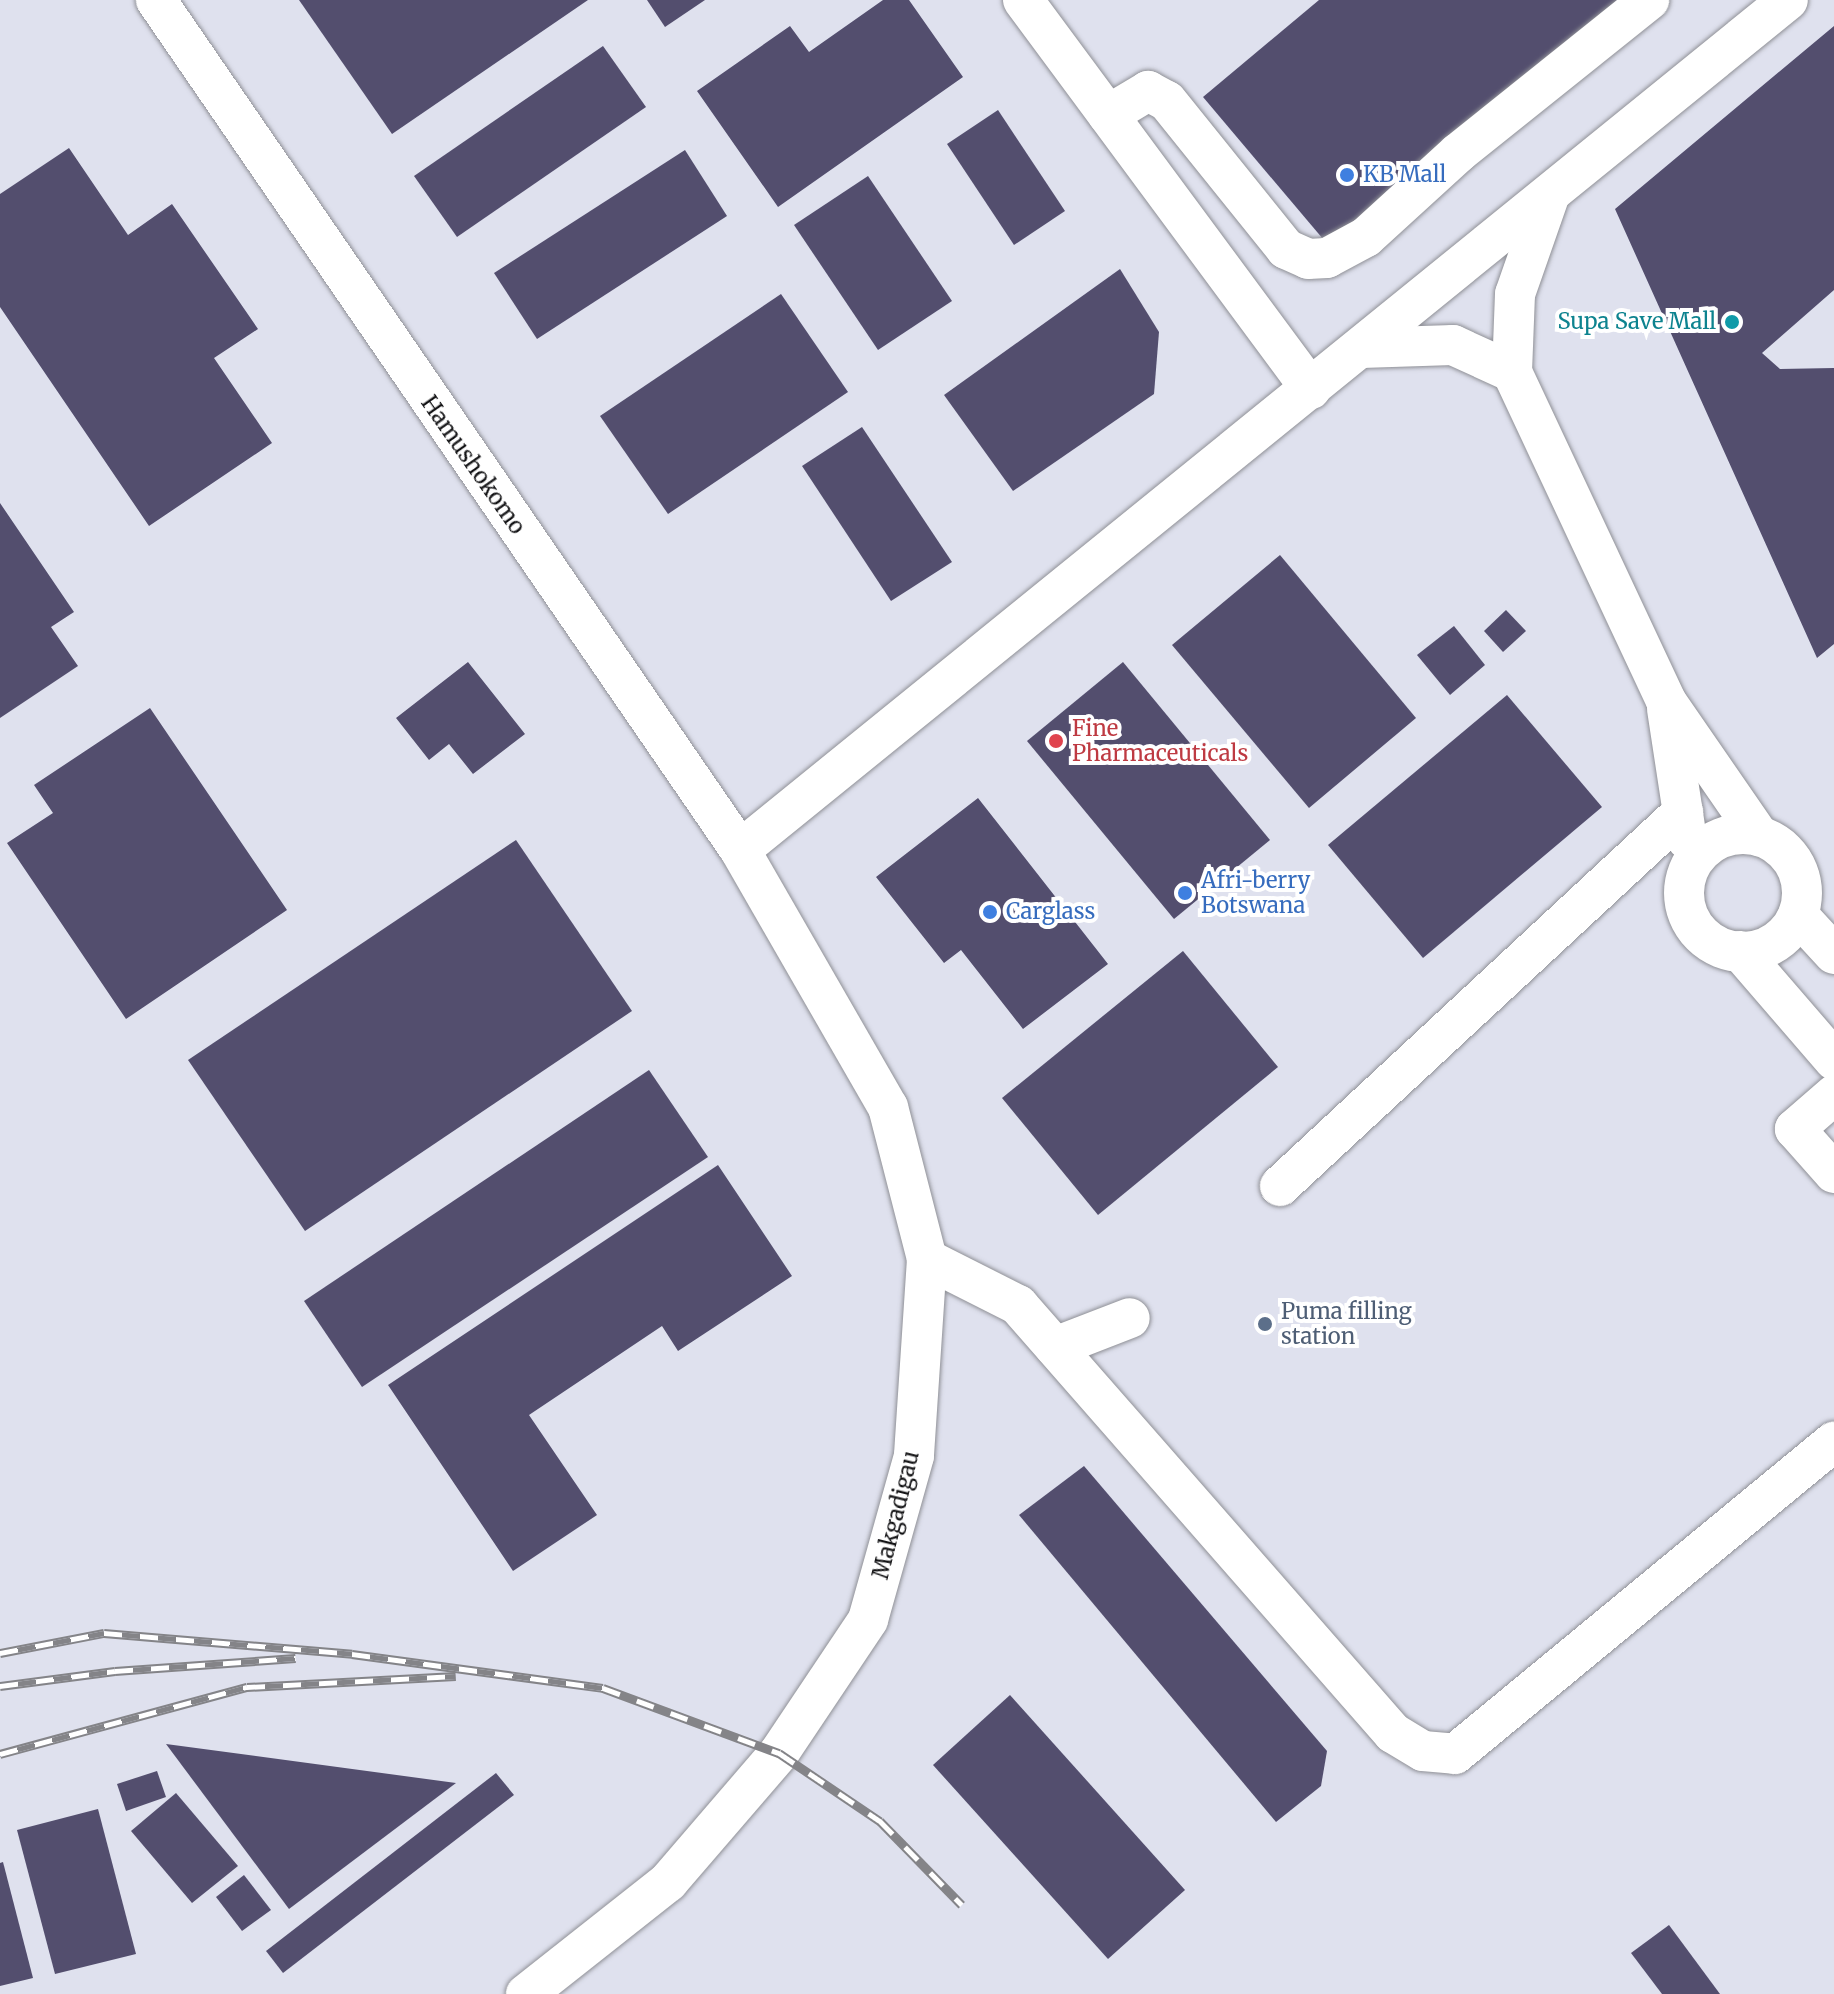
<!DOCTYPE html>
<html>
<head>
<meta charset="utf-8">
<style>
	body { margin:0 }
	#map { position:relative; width:1834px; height:1994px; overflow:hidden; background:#eeeff5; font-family:Merriweather,serif }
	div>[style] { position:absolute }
	.built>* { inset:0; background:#dfe1ee }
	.building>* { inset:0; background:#534e6e }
	.roads { filter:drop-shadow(0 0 2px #8f9096) drop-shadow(0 0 2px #8f9096) }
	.minor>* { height:40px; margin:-20px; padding:0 20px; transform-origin:20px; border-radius:20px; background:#fff }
	.minor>.ring { margin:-20px; padding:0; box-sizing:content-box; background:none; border:40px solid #fff; border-radius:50% }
	.rail>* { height:9px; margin-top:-4.5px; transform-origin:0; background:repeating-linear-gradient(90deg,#fff 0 18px,#848488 0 36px); box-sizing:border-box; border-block:2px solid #848488 }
	.dots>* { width:22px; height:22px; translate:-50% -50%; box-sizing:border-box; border:4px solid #fff; border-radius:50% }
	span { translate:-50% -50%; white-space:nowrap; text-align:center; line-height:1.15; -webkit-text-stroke:8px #fff; paint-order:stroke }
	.shop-label { font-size:22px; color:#366cbe }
	.left { translate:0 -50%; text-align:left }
	.culture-label { font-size:22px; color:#0d838f }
	.right { translate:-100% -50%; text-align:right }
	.street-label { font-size:22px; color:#131315 }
	.health-label { font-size:22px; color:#be3a42 }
	.service-label { font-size:22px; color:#4e5e75 }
</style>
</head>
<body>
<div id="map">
	<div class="built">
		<div style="clip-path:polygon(0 0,1834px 0,1834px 1994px,0 1994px)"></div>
	</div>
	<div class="building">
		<div style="clip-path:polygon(299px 0,588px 0,392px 134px)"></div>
		<div style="clip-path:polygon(647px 0,705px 0,665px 27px)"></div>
		<div style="clip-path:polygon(883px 0,909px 0,963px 77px,778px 207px,697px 91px,790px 26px,809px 52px)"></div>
		<div style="clip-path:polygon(1319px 0,1635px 0,1334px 252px,1203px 97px)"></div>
		<div style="clip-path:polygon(1834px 26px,1834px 290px,1762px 353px,1780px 369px,1834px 368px,1834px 644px,1817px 658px,1615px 209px)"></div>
		<div style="clip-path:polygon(603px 46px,646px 107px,457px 237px,414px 176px)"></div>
		<div style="clip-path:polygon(998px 110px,1065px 211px,1014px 245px,947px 144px)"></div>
		<div style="clip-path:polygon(69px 148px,128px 235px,172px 204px,258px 329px,214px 358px,272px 443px,149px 526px,0 307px,0 194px)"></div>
		<div style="clip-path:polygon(685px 150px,727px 216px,537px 339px,494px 273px)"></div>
		<div style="clip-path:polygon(868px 176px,952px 301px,878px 350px,794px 225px)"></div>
		<div style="clip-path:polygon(1120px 269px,1159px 332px,1154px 394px,1013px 491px,944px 395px)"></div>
		<div style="clip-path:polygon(781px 294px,848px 392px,668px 514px,600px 416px)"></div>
		<div style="clip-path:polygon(862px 427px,952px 562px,891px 601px,802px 466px)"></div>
		<div style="clip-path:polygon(0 503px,74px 612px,51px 627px,78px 666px,0 718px)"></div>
		<div style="clip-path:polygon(1280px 555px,1416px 718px,1309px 808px,1172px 645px)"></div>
		<div style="clip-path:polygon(1506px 610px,1526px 631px,1503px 652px,1484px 631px)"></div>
		<div style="clip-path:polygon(1454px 626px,1485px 665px,1450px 695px,1417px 655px)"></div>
		<div style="clip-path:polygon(468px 662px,525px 734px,473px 774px,449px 744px,429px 760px,396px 718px)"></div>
		<div style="clip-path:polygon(1123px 662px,1270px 840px,1174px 919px,1027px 741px)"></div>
		<div style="clip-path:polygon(1507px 695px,1602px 807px,1423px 958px,1328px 845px)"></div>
		<div style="clip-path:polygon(150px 708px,287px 910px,126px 1019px,7px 843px,53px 813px,34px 785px)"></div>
		<div style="clip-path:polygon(978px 798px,1108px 964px,1023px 1029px,961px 950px,944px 963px,876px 877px)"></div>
		<div style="clip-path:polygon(516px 840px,632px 1011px,305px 1231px,188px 1060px)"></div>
		<div style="clip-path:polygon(1183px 951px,1278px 1067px,1098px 1215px,1002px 1098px)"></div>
		<div style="clip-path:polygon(649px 1070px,708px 1157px,362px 1387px,304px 1301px)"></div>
		<div style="clip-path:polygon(718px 1165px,792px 1276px,678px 1351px,662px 1326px,529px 1415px,597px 1515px,513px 1571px,388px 1385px)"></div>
		<div style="clip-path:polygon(1084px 1466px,1327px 1751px,1321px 1786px,1276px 1822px,1019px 1515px)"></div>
		<div style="clip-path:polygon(1010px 1695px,1185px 1890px,1108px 1959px,933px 1765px)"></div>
		<div style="clip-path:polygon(166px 1744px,456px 1783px,289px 1909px)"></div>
		<div style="clip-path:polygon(157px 1771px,166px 1797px,126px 1811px,117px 1784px)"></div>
		<div style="clip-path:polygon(496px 1773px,514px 1795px,283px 1973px,266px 1951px)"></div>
		<div style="clip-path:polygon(176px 1793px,238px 1866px,192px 1903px,131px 1831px)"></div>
		<div style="clip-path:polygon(98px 1809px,136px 1954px,55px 1974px,17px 1830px)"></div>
		<div style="clip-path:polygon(3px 1862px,33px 1978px,0 1986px,0 1863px)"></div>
		<div style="clip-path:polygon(244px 1875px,271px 1910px,242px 1931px,216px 1897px)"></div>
		<div style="clip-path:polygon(1669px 1925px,1720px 1994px,1662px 1994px,1631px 1953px)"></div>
	</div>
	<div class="roads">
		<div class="minor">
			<div style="left:156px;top:0;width:1031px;rotate:55.51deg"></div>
			<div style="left:740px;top:850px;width:297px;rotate:60.1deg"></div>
			<div style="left:888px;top:1107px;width:157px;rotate:75.6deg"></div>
			<div style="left:927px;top:1259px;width:197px;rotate:93.8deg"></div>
			<div style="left:914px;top:1456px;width:170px;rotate:105.7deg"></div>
			<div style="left:868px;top:1620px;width:160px;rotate:123.8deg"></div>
			<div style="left:779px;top:1753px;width:170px;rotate:130.7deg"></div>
			<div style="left:668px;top:1882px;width:181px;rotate:141.7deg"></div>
			<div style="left:1023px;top:0;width:484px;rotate:53.5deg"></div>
			<div style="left:1108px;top:115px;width:47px;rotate:-31deg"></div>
			<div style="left:1148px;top:91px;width:21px;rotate:28deg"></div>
			<div style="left:1167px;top:101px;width:190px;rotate:51.2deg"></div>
			<div style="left:1286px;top:249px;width:24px;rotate:24deg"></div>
			<div style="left:1308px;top:259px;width:19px;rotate:-3deg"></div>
			<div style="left:1327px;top:258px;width:44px;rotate:-28.3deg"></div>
			<div style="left:1366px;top:237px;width:125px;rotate:-42.4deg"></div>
			<div style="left:1458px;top:153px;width:245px;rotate:-38.7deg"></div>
			<div style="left:1550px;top:194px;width:106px;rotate:109.3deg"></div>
			<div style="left:1515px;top:294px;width:78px;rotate:92.2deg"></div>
			<div style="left:1512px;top:372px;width:363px;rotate:64.9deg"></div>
			<div style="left:1666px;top:701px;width:164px;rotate:55.4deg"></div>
			<div style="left:1361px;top:348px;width:92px;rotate:-1.9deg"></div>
			<div style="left:1453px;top:345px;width:65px;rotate:24.6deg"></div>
			<div style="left:1667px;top:709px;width:132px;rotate:81.3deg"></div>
			<div class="ring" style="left:1684px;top:834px;width:78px;height:78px"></div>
			<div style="left:740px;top:850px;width:1349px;rotate:-39.04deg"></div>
			<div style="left:1798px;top:915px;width:53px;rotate:47.3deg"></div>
			<div style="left:1740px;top:951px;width:144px;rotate:49.2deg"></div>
			<div style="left:1834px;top:1095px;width:52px;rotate:138.9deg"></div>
			<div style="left:1795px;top:1129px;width:59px;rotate:48.4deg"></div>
			<div style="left:1280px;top:1186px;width:550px;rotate:-42.86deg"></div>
			<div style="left:927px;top:1259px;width:102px;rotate:26.8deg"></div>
			<div style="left:1018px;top:1305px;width:569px;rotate:48.78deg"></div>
			<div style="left:1393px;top:1733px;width:35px;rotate:31deg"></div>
			<div style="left:1423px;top:1751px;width:32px;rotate:5deg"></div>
			<div style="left:1455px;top:1754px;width:491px;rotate:-39.5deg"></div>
			<div style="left:1055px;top:1347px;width:80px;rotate:-21.1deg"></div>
		</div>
	</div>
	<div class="rail">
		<div style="left:0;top:1653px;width:106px;rotate:-10.9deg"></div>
		<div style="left:104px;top:1633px;width:249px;rotate:4.8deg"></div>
		<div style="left:352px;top:1654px;width:253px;rotate:7.7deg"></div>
		<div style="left:603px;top:1688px;width:188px;rotate:20.3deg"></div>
		<div style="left:779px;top:1753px;width:122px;rotate:34deg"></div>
		<div style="left:880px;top:1821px;width:117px;rotate:45.7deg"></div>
		<div style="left:0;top:1686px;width:116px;rotate:-7.4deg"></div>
		<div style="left:115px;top:1671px;width:181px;rotate:-4.1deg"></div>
		<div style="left:0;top:1754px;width:256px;rotate:-15.2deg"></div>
		<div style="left:247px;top:1687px;width:209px;rotate:-3deg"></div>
	</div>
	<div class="dots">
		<div style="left:1347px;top:175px;background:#3f7fe0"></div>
		<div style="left:1732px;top:322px;background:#0f9aa8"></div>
		<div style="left:1056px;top:741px;background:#e0444e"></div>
		<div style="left:1185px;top:893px;background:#3f7fe0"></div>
		<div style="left:990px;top:912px;background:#3f7fe0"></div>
		<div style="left:1265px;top:1324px;background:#5c6f8a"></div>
	</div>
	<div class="shop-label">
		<span class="left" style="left:1363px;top:175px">KB Mall</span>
		<span class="left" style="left:1201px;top:893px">Afri-berry<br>Botswana</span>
		<span class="left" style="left:1006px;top:912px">Carglass</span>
	</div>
	<div class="culture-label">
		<span class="right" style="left:1716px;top:322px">Supa Save Mall</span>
	</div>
	<div class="street-label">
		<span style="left:473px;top:465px;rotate:55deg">Hamushokomo</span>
		<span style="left:896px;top:1515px;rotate:-76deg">Makgadigau</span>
	</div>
	<div class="health-label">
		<span class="left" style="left:1072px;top:741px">Fine<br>Pharmaceuticals</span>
	</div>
	<div class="service-label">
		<span class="left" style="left:1281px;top:1324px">Puma filling<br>station</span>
	</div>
</div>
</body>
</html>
